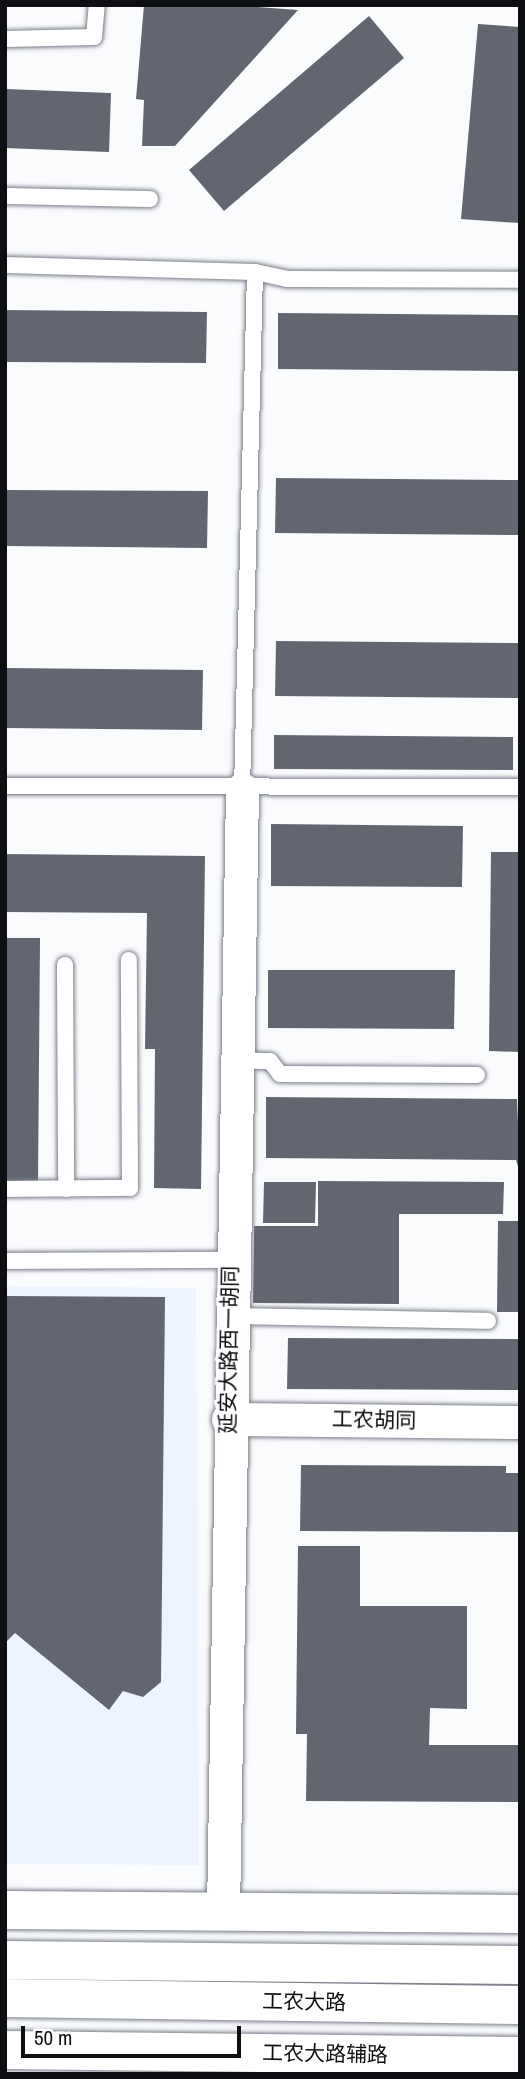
<!DOCTYPE html>
<html>
<head>
<meta charset="utf-8">
<style>
	body { margin:0 }
	#map { position:relative; width:525px; height:2079px; overflow:hidden; background:#fafbfd; font-family:"Archivo Narrow","Noto Sans SC",sans-serif }
	div>[style] { position:absolute }
	.built>* { inset:0; background:#edf3ff }
	.building>* { inset:0; background:#616670 }
	.roads { filter:drop-shadow(0 0 2px #797f89) drop-shadow(0 0 2px #797f89) }
	.lane>* { height:16px; margin:-8px; padding:0 8px; transform-origin:8px; border-radius:8px; background:#fff }
	.street>* { height:33px; margin:-16.5px; padding:0 16.5px; transform-origin:16.5px; border-radius:16.5px; background:#fff }
	.secondary>* { height:38px; margin:-19px; padding:0 19px; transform-origin:19px; border-radius:19px; background:#fff }
	.primary>* { height:38px; margin:-19px; padding:0 19px; transform-origin:19px; border-radius:19px; background:#fff }
	span { translate:-50% -50%; white-space:nowrap; text-align:center; line-height:1.15; -webkit-text-stroke:6px #fff; paint-order:stroke }
	.street-label { font-size:21px; color:#0d0f13 }
	.frame { position:absolute; inset:0; border:7px solid #0d0f13; pointer-events:none }
	.scale { position:absolute; left:21px; top:2026px; width:220px; height:32px; box-sizing:border-box; border:4px solid #0d0f13; border-top:0; padding-left:9px; font-size:21px; line-height:24px; white-space:nowrap; color:#0d0f13; -webkit-text-stroke:5px #fff; paint-order:stroke }
</style>
</head>
<body>
<div id="map">
	<div class="built">
		<div style="clip-path:polygon(5px 1286px,196px 1288px,199px 1865px,5px 1864px)"></div>
	</div>
	<div class="building">
		<div style="clip-path:polygon(144px 5px,231px 5px,298px 10px,175px 146px,142px 146px,144px 100px,136px 99px)"></div>
		<div style="clip-path:polygon(369px 16px,404px 58px,224px 211px,189px 170px)"></div>
		<div style="clip-path:polygon(478px 24px,520px 27px,519px 223px,461px 219px)"></div>
		<div style="clip-path:polygon(5px 89px,111px 93px,109px 152px,5px 148px)"></div>
		<div style="clip-path:polygon(5px 310px,207px 312px,206px 363px,5px 362px)"></div>
		<div style="clip-path:polygon(278px 313px,520px 315px,520px 371px,278px 369px)"></div>
		<div style="clip-path:polygon(276px 478px,520px 480px,520px 535px,275px 533px)"></div>
		<div style="clip-path:polygon(5px 490px,208px 491px,207px 548px,5px 546px)"></div>
		<div style="clip-path:polygon(276px 641px,520px 643px,520px 698px,275px 696px)"></div>
		<div style="clip-path:polygon(5px 668px,203px 670px,202px 730px,5px 728px)"></div>
		<div style="clip-path:polygon(274px 735px,513px 737px,513px 770px,274px 769px)"></div>
		<div style="clip-path:polygon(271px 824px,463px 826px,462px 887px,271px 886px)"></div>
		<div style="clip-path:polygon(491px 852px,520px 852px,520px 1052px,489px 1051px)"></div>
		<div style="clip-path:polygon(5px 854px,205px 856px,201px 1189px,154px 1188px,155px 1049px,145px 1049px,147px 913px,5px 912px)"></div>
		<div style="clip-path:polygon(5px 938px,40px 938px,38px 1182px,5px 1182px)"></div>
		<div style="clip-path:polygon(268px 970px,455px 970px,454px 1029px,268px 1028px)"></div>
		<div style="clip-path:polygon(266px 1097px,517px 1099px,520px 1173px,516px 1160px,266px 1158px)"></div>
		<div style="clip-path:polygon(318px 1181px,504px 1182px,503px 1214px,399px 1214px,399px 1304px,253px 1303px,254px 1226px,318px 1226px)"></div>
		<div style="clip-path:polygon(264px 1182px,316px 1182px,315px 1223px,263px 1223px)"></div>
		<div style="clip-path:polygon(498px 1221px,520px 1221px,520px 1312px,497px 1312px)"></div>
		<div style="clip-path:polygon(5px 1296px,165px 1297px,161px 1682px,143px 1697px,123px 1691px,109px 1710px,15px 1633px,5px 1643px)"></div>
		<div style="clip-path:polygon(288px 1338px,520px 1339px,520px 1390px,287px 1389px)"></div>
		<div style="clip-path:polygon(301px 1465px,506px 1466px,506px 1473px,520px 1473px,520px 1532px,300px 1531px)"></div>
		<div style="clip-path:polygon(298px 1546px,360px 1546px,360px 1606px,467px 1606px,467px 1709px,430px 1708px,429px 1745px,520px 1745px,520px 1802px,306px 1801px,307px 1734px,296px 1734px)"></div>
	</div>
	<div class="roads">
		<div class="lane">
			<div style="left:5px;top:39px;width:89px;rotate:-1.3deg"></div>
			<div style="left:94px;top:37px;width:32px;rotate:-85deg"></div>
			<div style="left:5px;top:196px;width:145px;rotate:1.2deg"></div>
			<div style="left:5px;top:265px;width:250px;rotate:1.6deg"></div>
			<div style="left:255px;top:272px;width:517px;rotate:91.44deg"></div>
			<div style="left:255px;top:272px;width:33px;rotate:12deg"></div>
			<div style="left:287px;top:279px;width:233px;rotate:0.2deg"></div>
			<div style="left:5px;top:786px;width:515px;rotate:0.11deg"></div>
			<div style="left:65px;top:965px;width:224px;rotate:89.7deg"></div>
			<div style="left:235px;top:1060px;width:35px;rotate:2deg"></div>
			<div style="left:270px;top:1061px;width:16px;rotate:52deg"></div>
			<div style="left:280px;top:1074px;width:197px;rotate:0.3deg"></div>
			<div style="left:5px;top:1189px;width:125px;rotate:-0.5deg"></div>
			<div style="left:130px;top:1188px;width:228px;rotate:-90.3deg"></div>
			<div style="left:5px;top:1261px;width:225px;rotate:-0.3deg"></div>
			<div style="left:230px;top:1316px;width:258px;rotate:1.1deg"></div>
		</div>
		<div class="street">
			<div style="left:228px;top:1419px;width:292px;rotate:0.6deg"></div>
			<div style="left:223px;top:1912px;width:1123px;rotate:-89.03deg"></div>
		</div>
		<div class="secondary">
			<div style="left:5px;top:1910px;width:515px;rotate:0.45deg"></div>
			<div style="left:5px;top:2050px;width:515px;rotate:0.67deg"></div>
		</div>
		<div class="primary">
			<div style="left:5px;top:1960px;width:515px;rotate:0.56deg"></div>
			<div style="left:5px;top:1998px;width:515px;rotate:0.78deg"></div>
		</div>
	</div>
	<div class="street-label">
		<span style="left:229px;top:1350px;rotate:-89deg">延安大路西一胡同</span>
		<span style="left:374px;top:1420px;rotate:1deg">工农胡同</span>
		<span style="left:304px;top:2002px;rotate:1deg">工农大路</span>
		<span style="left:325px;top:2054px;rotate:1deg">工农大路辅路</span>
	</div>
	<div class="frame"></div>
	<div class="scale">50 m</div>
</div>
</body>
</html>
